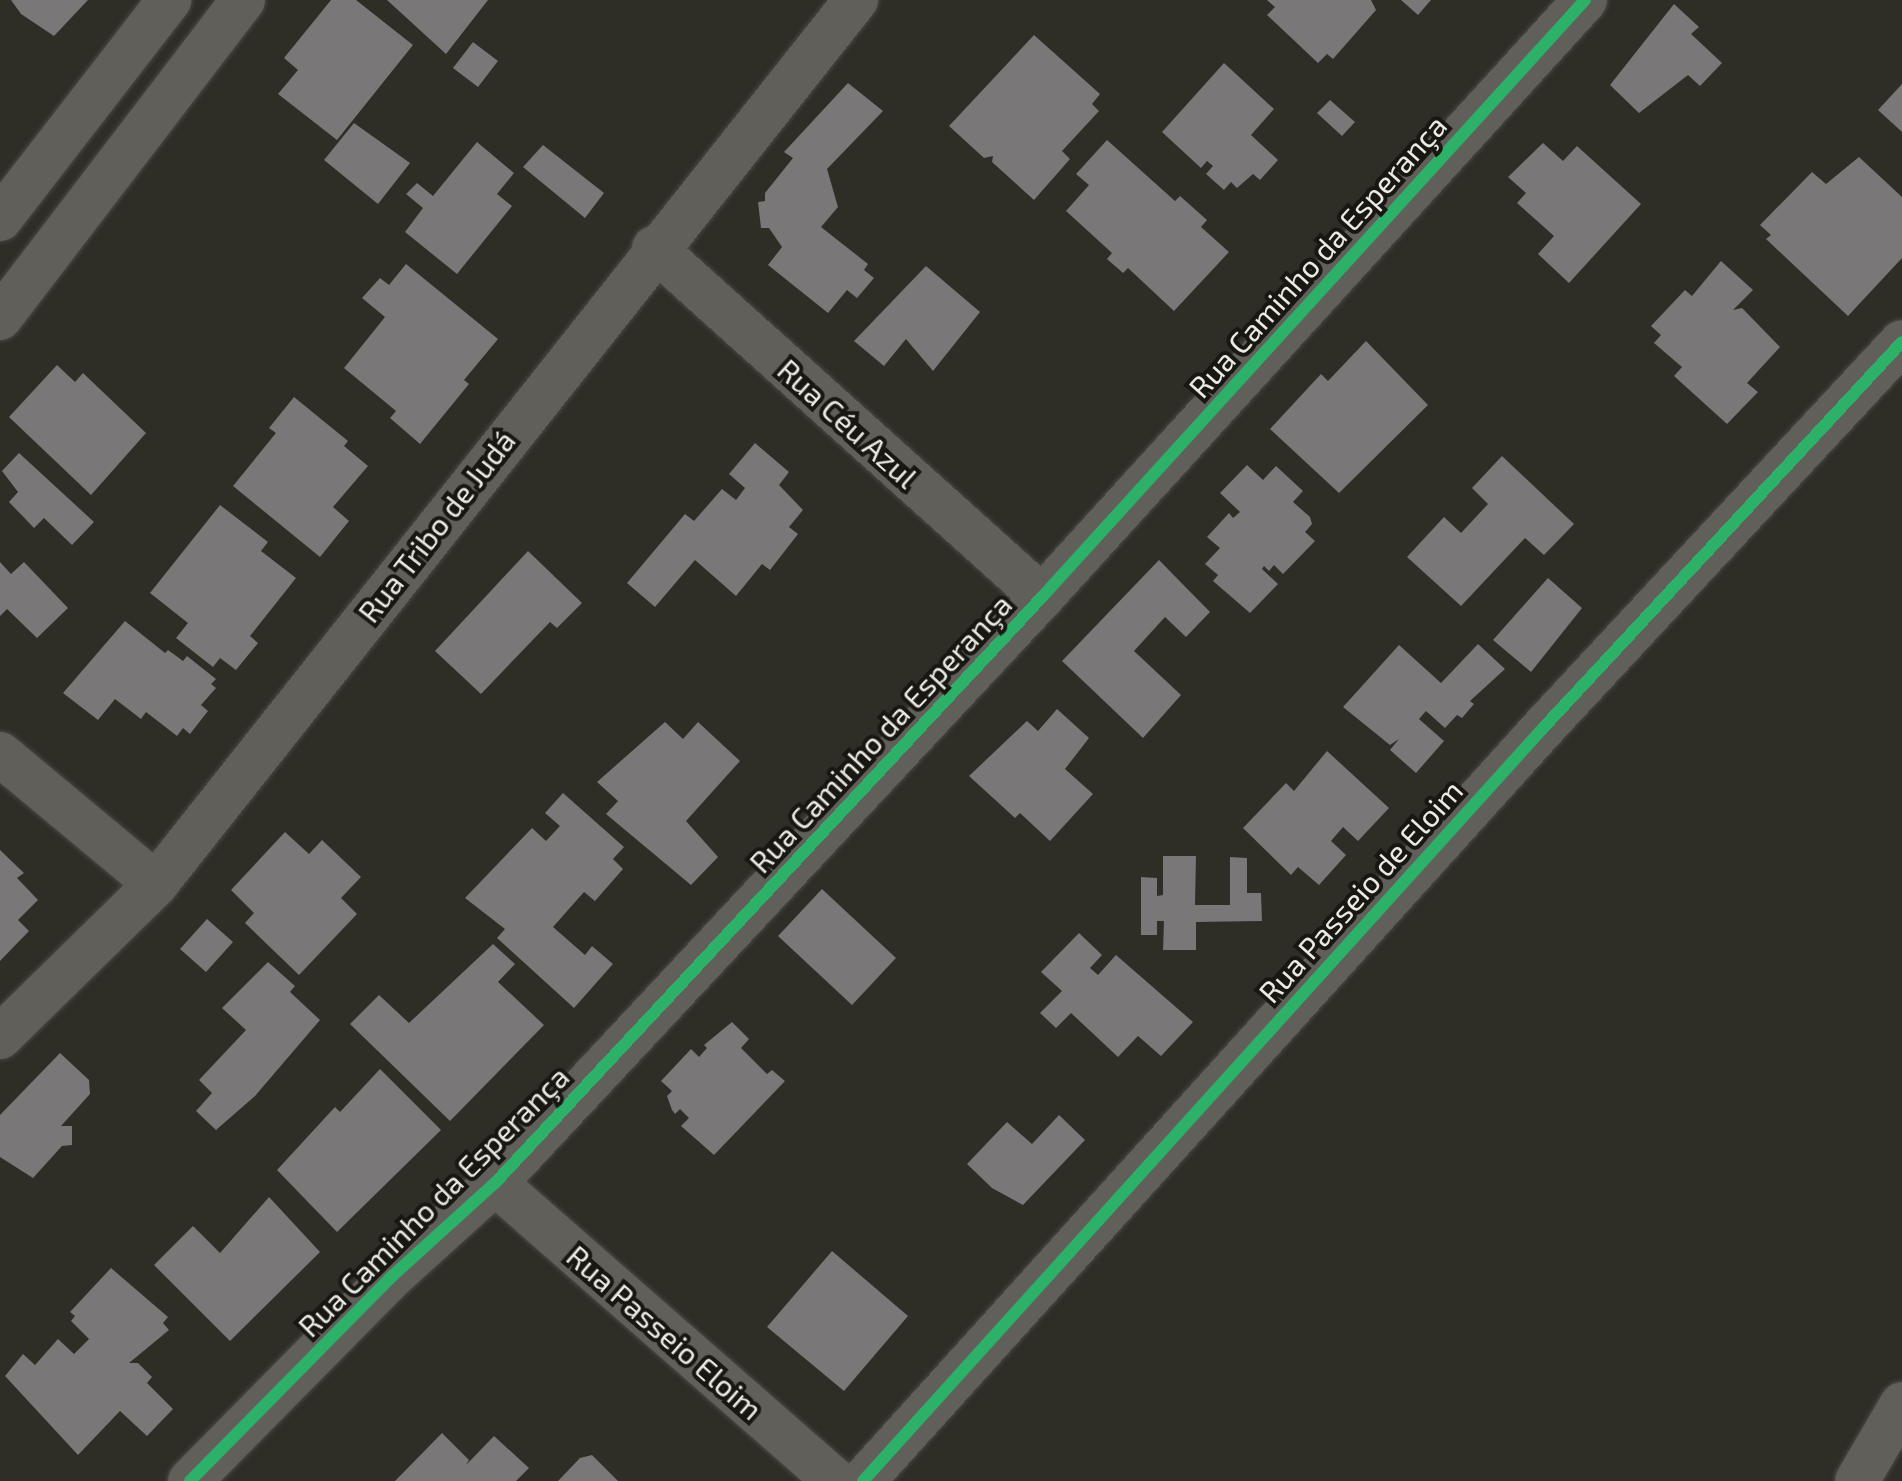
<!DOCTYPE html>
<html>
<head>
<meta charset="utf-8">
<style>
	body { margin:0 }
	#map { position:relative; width:1902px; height:1481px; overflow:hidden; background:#2e2d26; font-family:"Exo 2",sans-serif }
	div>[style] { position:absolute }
	.building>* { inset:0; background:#797777 }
	.roads { filter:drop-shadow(0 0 2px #494842) drop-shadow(0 0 2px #494842) }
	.minor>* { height:44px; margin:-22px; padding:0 22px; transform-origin:22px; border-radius:22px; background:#605f5a }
	.cycleway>* { height:12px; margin:-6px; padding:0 6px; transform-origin:6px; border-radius:6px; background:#2db169 }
	span { translate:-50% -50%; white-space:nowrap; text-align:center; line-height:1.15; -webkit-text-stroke:8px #181712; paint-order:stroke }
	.street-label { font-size:30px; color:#ecebe3 }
</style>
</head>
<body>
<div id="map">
	<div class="building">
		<div style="clip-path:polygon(11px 0,88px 0,54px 36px,21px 14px)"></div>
		<div style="clip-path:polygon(331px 0,356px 0,413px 45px,337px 140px,278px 94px,298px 70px,284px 58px)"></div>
		<div style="clip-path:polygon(387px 0,488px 0,446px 54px)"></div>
		<div style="clip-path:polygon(1267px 0,1371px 0,1376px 10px,1333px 59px,1327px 54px,1318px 63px,1267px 15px,1275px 7px)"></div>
		<div style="clip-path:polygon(1401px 0,1431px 0,1418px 15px)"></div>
		<div style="clip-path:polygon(1674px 4px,1699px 27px,1691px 34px,1722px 63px,1700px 86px,1688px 75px,1639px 113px,1610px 85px)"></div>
		<div style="clip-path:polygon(1034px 35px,1100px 94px,1092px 104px,1099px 111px,1062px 151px,1070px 159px,1034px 200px,992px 162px,993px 156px,984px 158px,949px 126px)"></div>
		<div style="clip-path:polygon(473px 42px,498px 61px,478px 87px,453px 68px)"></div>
		<div style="clip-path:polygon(1224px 63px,1274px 109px,1251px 135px,1278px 160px,1260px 180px,1253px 174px,1237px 188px,1231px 182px,1224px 190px,1206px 174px,1213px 166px,1207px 161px,1201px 168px,1162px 132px)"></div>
		<div style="clip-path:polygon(848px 83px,883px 111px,827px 169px,838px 207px,821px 227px,868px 264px,864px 270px,874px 278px,857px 298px,847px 290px,828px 313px,768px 265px,782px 247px,769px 228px,761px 228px,758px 202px,765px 201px,765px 193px,793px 158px,784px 152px)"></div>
		<div style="clip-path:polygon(1902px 84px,1902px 132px,1878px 110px)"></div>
		<div style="clip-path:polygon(1330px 100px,1355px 122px,1342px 136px,1317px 113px)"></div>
		<div style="clip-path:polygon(354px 123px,410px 163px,378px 204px,324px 160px)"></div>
		<div style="clip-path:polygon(1107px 140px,1175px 201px,1180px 196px,1207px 220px,1201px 227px,1229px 252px,1174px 311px,1128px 268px,1123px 273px,1107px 259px,1112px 253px,1066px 211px,1089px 185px,1076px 174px)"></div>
		<div style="clip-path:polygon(477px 142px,514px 173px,497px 194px,512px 206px,457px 274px,405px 232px,423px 208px,406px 194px,417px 183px,433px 196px)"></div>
		<div style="clip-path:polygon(1543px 143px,1563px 161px,1577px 146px,1641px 204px,1569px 283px,1538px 254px,1554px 236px,1517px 203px,1526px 193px,1508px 177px)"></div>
		<div style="clip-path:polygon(543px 145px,604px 193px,585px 218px,523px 167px)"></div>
		<div style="clip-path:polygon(1859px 157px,1902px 197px,1902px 258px,1848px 316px,1766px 239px,1771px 235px,1760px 225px,1812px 172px,1826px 184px)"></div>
		<div style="clip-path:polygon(1721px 261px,1753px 290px,1733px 310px,1742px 308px,1780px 347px,1747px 383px,1758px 392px,1727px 424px,1674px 376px,1682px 367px,1654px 343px,1661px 335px,1651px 326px,1685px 290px,1692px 296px)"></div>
		<div style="clip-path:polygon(406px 264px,498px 339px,464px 380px,469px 384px,420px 444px,390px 418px,396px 411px,344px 368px,385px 317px,362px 298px,380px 278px,389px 285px)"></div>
		<div style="clip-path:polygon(926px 266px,980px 312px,933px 371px,906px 339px,884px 366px,854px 341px)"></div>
		<div style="clip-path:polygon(1366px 341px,1428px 405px,1339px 493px,1270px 429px,1321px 374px,1328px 381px)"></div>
		<div style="clip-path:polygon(57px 365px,75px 382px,83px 373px,146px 433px,91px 495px,9px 417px)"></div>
		<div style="clip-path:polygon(294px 397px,348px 441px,344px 446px,368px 466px,333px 507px,349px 521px,320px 557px,233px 486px,276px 433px,269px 428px)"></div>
		<div style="clip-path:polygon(755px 443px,789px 472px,779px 485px,803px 510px,789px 527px,798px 534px,770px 570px,762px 564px,736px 596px,695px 560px,655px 607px,627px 583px,685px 514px,694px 521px,722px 489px,736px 500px,745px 488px,729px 474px)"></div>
		<div style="clip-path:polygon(19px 453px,94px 522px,72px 545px,44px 518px,34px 528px,9px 502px,18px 492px,2px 471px)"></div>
		<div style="clip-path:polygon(1502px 456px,1574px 524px,1544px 555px,1525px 538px,1461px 606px,1407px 557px,1444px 517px,1461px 533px,1488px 504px,1472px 488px)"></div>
		<div style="clip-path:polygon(1247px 465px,1263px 480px,1276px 466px,1303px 491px,1293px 502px,1310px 517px,1312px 524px,1305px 532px,1315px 541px,1283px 574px,1274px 565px,1269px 571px,1264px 566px,1262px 569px,1278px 584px,1250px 613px,1213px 581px,1218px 575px,1205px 564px,1220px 548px,1207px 537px,1229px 513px,1233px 518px,1240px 512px,1220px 493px)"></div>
		<div style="clip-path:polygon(220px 505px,268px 542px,261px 551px,296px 578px,250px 636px,258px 643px,236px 670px,220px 658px,213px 667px,176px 638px,188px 623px,150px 593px)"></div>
		<div style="clip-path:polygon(528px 551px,582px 603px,557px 628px,550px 622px,481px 694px,435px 651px)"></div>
		<div style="clip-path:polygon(1159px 560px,1210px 612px,1186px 637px,1165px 617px,1134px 651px,1181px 695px,1143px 738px,1062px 661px)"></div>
		<div style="clip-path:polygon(0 562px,11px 574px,24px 562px,68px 608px,37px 638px,7px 609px,0 616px)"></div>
		<div style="clip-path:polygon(1548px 578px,1582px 608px,1531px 672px,1493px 640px)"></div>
		<div style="clip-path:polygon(125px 621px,165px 653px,168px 650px,183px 661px,187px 656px,216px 679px,211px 684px,216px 688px,201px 705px,208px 711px,190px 734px,183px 728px,177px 736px,146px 712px,141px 719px,115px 699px,98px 720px,63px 693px)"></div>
		<div style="clip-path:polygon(1478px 644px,1505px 669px,1470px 701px,1474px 704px,1462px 718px,1457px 715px,1445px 728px,1426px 711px,1419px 719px,1444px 741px,1416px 773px,1390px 750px,1399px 739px,1390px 745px,1343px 707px,1399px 645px,1441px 683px)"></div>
		<div style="clip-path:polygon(1057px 709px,1089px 738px,1065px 769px,1093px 794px,1050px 841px,1020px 813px,1015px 818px,969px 776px,1027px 721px,1038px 731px)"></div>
		<div style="clip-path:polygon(665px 722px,683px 739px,698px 722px,740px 761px,686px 821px,718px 857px,691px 885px,606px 814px,618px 801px,597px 782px)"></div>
		<div style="clip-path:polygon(1327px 751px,1389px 808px,1358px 841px,1343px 827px,1331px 841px,1346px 855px,1319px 885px,1298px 867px,1291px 875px,1243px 828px,1286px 783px,1294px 791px)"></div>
		<div style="clip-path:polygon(563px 793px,624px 847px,613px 859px,623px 869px,595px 901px,584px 892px,553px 927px,585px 955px,592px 946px,613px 964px,574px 1008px,497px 938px,505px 929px,465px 898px,532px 828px,546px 841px,560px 826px,545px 813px)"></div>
		<div style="clip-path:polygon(285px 832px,309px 854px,322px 840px,361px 877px,341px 898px,357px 914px,299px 975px,245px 923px,254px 913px,231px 890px)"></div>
		<div style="clip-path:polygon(0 850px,24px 873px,17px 878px,38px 900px,18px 920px,29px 931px,0 961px)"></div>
		<div style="clip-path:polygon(1163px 856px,1196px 856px,1195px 905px,1230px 905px,1230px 857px,1247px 858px,1247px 893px,1261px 893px,1262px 921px,1196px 922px,1196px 950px,1163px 950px,1164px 921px,1157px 921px,1157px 935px,1141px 935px,1141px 877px,1157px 878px,1157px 896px,1163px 895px)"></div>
		<div style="clip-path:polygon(822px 889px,896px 958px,852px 1005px,778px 936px)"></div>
		<div style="clip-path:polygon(207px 919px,233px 942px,206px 972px,180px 949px)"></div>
		<div style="clip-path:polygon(1079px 933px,1102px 955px,1090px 968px,1098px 975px,1116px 955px,1193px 1022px,1161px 1056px,1138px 1036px,1118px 1057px,1071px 1013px,1056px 1028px,1040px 1013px,1062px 991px,1041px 972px)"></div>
		<div style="clip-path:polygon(493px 944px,515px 964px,498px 982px,544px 1025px,450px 1121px,350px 1024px,379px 995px,409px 1023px)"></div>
		<div style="clip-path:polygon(268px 962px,295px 986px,290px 992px,320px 1020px,255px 1096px,216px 1130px,196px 1111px,212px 1093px,199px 1080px,246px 1030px,222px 1008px)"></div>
		<div style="clip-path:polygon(732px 1022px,749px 1039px,741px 1048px,767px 1074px,772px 1070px,785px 1081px,714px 1155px,681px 1126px,689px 1118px,680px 1109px,675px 1114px,672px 1110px,667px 1096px,672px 1091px,661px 1081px,691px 1049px,699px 1057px,707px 1048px,704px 1045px)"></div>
		<div style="clip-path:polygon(60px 1053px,89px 1080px,90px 1094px,61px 1126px,72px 1126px,72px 1145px,62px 1146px,33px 1178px,0 1157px,0 1115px)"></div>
		<div style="clip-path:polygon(380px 1069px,441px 1130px,337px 1232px,277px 1170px,335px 1107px,340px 1112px)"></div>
		<div style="clip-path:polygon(1059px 1115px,1085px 1140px,1023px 1205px,992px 1188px,967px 1164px,1007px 1122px,1032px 1144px)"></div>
		<div style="clip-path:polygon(269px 1197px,320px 1252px,230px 1341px,154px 1265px,193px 1226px,220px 1253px)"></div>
		<div style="clip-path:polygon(832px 1251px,908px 1316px,844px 1391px,767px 1327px)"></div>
		<div style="clip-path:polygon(111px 1268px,168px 1317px,163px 1323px,169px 1330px,129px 1363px,138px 1363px,152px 1377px,147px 1383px,173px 1409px,147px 1436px,120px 1411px,78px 1455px,5px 1376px,23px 1354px,35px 1365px,58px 1339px,74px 1354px,89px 1339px,71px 1321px,75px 1316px,70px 1312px)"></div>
		<div style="clip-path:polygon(442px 1433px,469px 1460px,466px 1465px,494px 1436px,529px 1468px,516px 1481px,395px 1481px)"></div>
		<div style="clip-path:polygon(592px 1455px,618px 1481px,558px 1481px,580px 1458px)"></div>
	</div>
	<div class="roads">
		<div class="minor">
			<div style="left:0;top:219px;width:277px;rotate:-52.3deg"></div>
			<div style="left:654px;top:248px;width:522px;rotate:41.97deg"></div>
			<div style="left:0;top:318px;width:400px;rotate:-52.6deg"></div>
			<div style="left:0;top:754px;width:203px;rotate:39.8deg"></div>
			<div style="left:0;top:1037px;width:219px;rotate:-44.4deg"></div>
			<div style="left:156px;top:884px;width:1128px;rotate:-51.63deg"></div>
			<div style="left:495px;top:1183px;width:453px;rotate:41.2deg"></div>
			<div style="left:190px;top:1481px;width:284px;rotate:-45.4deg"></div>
			<div style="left:389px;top:1279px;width:143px;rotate:-42.2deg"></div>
			<div style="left:495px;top:1183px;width:802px;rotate:-46.97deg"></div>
			<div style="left:1042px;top:597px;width:807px;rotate:-47.71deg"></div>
			<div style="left:863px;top:1481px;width:1017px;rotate:-47.91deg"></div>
			<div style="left:1545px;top:726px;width:524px;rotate:-47.09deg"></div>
			<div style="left:1857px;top:1481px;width:89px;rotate:-59.7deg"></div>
		</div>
	</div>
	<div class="cycleway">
		<div style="left:190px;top:1481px;width:284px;rotate:-45.4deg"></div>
		<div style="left:389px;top:1279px;width:143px;rotate:-42.2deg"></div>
		<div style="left:495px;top:1183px;width:802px;rotate:-46.97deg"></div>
		<div style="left:1042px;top:597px;width:807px;rotate:-47.71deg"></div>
		<div style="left:863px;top:1481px;width:1017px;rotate:-47.91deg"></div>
		<div style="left:1545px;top:726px;width:524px;rotate:-47.09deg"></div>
	</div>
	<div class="street-label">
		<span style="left:1317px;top:256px;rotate:-48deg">Rua Caminho da Esperança</span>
		<span style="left:848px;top:423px;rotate:42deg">Rua Céu Azul</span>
		<span style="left:436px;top:526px;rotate:-52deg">Rua Tribo de Judá</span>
		<span style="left:880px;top:733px;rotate:-47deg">Rua Caminho da Esperança</span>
		<span style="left:1360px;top:891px;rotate:-48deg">Rua Passeio de Eloim</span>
		<span style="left:433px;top:1201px;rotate:-45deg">Rua Caminho da Esperança</span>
		<span style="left:665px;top:1332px;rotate:41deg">Rua Passeio Eloim</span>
	</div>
</div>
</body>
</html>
